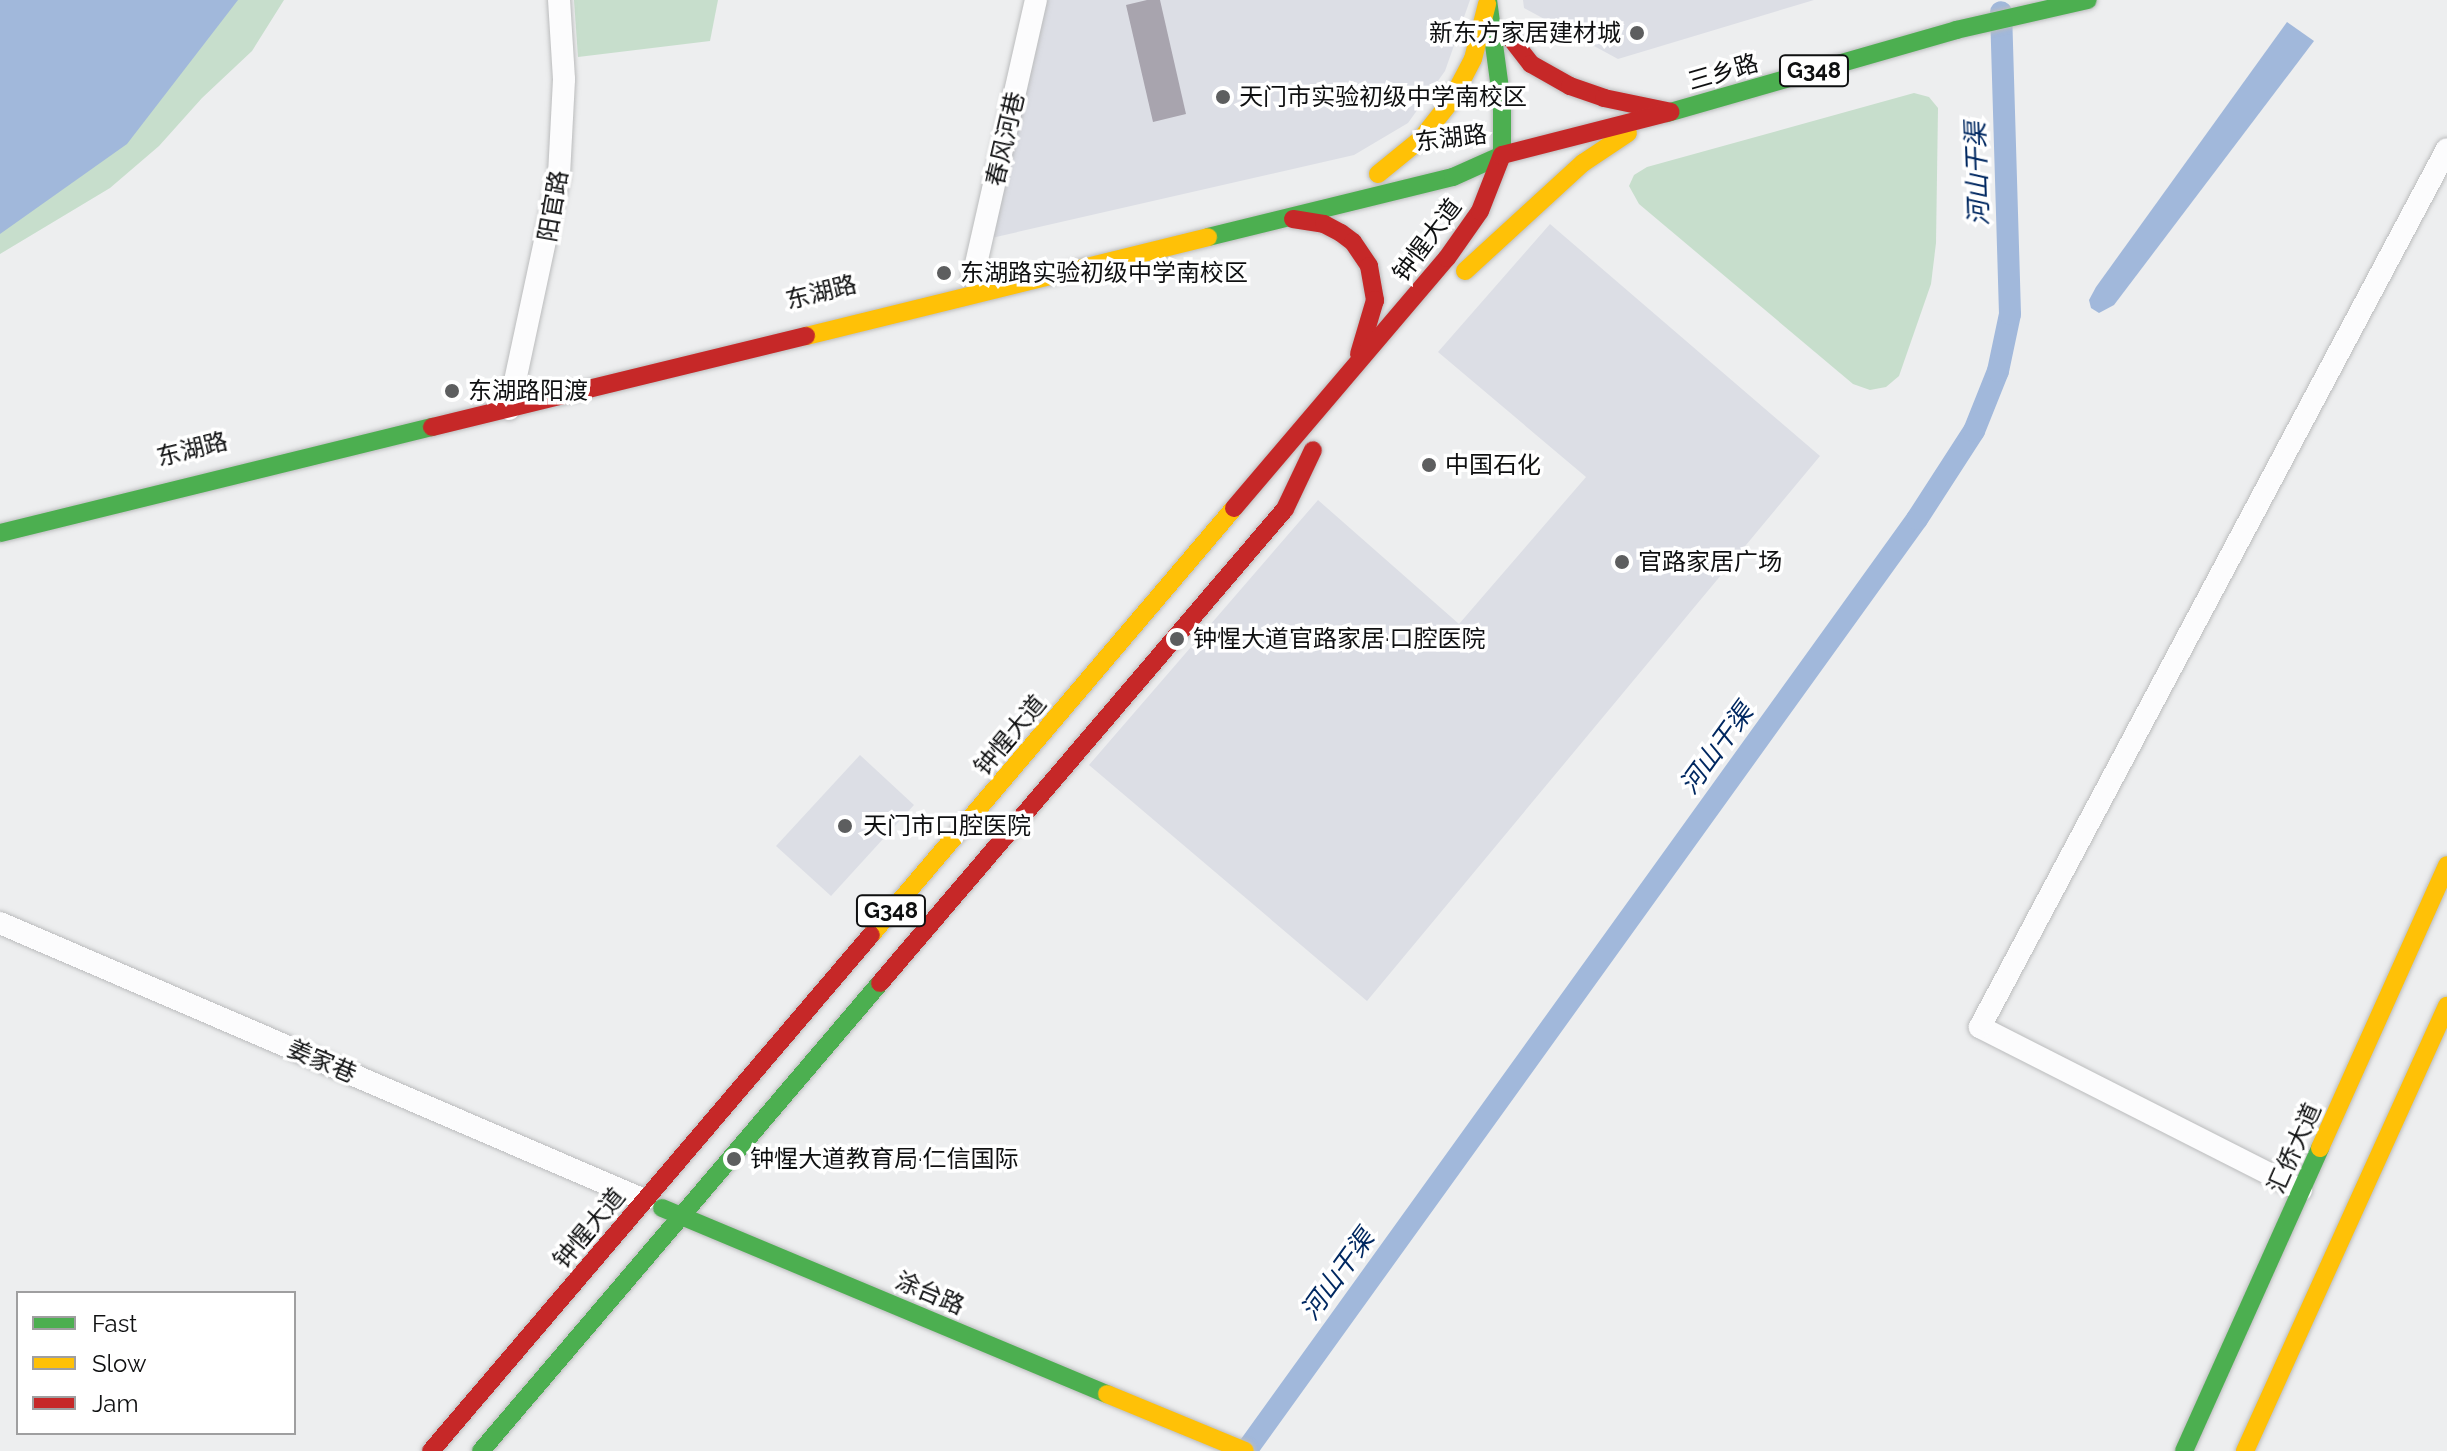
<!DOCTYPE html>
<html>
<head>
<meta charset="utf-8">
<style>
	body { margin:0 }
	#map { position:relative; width:2447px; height:1451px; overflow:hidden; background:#edeeef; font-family:Raleway,"Noto Sans SC",sans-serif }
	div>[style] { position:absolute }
	.built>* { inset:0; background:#dcdee5 }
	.green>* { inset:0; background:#c7decc }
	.water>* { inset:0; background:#a1b8db }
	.canal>* { height:22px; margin:-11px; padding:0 11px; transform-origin:11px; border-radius:11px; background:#a1b8db }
	.building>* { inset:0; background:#a8a4ae }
	.roads { filter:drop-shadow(0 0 2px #bbbcbd) drop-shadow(0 0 2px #bbbcbd) }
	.street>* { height:22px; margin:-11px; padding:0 11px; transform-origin:11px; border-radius:11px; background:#fcfcfd }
	.fast>* { height:18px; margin:-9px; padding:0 9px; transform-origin:9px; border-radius:9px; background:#4caf50 }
	.slow>* { height:18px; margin:-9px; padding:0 9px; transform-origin:9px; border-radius:9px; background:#ffc107 }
	.jam>* { height:18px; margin:-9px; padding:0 9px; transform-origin:9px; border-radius:9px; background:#c62828 }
	.dots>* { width:22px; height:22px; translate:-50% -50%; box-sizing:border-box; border:4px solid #fff; border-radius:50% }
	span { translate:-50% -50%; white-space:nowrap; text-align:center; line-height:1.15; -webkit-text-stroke:7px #fff; paint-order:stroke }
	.shield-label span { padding:2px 6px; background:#fff; border:2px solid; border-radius:6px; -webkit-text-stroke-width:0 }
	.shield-label { font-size:22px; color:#0f1011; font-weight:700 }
	.poi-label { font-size:24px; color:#0f1011 }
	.right { translate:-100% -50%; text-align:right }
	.left { translate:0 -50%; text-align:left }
	.street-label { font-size:24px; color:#0f1011 }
	.water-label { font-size:26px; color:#002861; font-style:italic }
	.legend { position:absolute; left:16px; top:1291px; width:280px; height:144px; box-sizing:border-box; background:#fff; border:2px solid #9f9fa0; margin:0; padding:10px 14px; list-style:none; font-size:24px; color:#0f1011 }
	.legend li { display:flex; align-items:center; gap:16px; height:40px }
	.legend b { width:40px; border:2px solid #9f9fa0 }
</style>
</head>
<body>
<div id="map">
	<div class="built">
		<div style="clip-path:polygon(1041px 0,1470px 0,1445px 71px,1408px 123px,1354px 155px,987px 239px)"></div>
		<div style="clip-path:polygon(1523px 0,1814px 0,1618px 59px,1524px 8px)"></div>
		<div style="clip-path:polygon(1550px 224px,1820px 456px,1367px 1001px,1089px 765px,1318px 500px,1459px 624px,1586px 477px,1438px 352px)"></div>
		<div style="clip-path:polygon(860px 755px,914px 805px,831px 896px,776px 846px)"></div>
	</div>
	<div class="green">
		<div style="clip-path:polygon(0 0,284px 0,252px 51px,202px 98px,159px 146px,110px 188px,0 254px)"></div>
		<div style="clip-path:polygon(574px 0,718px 0,710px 41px,578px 57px)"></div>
		<div style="clip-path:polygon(1914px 93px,1929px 97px,1938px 108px,1936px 243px,1931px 284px,1899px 376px,1886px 387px,1870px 390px,1853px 384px,1639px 204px,1629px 186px,1634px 175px,1647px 167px)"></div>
	</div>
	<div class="water">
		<div style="clip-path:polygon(0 0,238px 0,127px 144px,0 234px)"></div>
		<div style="clip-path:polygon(2287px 22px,2314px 41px,2114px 305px,2099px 313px,2091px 308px,2089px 300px,2096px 287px)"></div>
	</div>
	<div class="canal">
		<div style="left:1246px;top:1451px;width:1148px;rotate:-54.25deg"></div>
		<div style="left:1917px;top:519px;width:105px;rotate:-57.1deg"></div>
		<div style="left:1974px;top:431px;width:65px;rotate:-68.2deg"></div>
		<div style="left:1998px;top:371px;width:58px;rotate:-78.1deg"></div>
		<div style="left:2010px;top:314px;width:302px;rotate:-91.7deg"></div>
	</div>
	<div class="building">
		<div style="clip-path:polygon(1147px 0,1160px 0,1186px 114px,1153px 122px,1126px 5px)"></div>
	</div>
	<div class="roads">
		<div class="street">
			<div style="left:973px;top:277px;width:284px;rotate:-77.2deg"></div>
			<div style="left:509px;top:409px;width:239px;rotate:-77.9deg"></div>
			<div style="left:559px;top:175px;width:96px;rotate:-87deg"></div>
			<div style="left:564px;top:79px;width:79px;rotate:-93.6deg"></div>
			<div style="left:0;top:923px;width:701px;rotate:23.27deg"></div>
			<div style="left:2301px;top:1190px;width:360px;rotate:-153.1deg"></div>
			<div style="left:1980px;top:1027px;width:994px;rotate:-61.99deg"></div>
		</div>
		<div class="fast">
			<div style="left:1488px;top:0;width:104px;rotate:82.3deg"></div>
			<div style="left:1502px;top:103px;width:52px;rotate:90deg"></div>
			<div style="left:1667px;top:113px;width:301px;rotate:-16deg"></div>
			<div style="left:1956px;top:30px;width:135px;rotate:-12.8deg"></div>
			<div style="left:1208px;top:237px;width:252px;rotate:-13.8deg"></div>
			<div style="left:1453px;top:177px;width:54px;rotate:-24.2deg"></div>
			<div style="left:0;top:533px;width:445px;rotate:-13.8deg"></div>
			<div style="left:662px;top:1208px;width:482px;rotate:22.7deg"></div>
			<div style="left:481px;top:1451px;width:615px;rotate:-49.55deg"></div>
			<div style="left:2184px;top:1451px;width:332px;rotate:-65.8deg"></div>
		</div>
		<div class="slow">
			<div style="left:1378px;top:174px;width:55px;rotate:-39.1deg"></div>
			<div style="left:1421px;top:139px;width:48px;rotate:-51.7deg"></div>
			<div style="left:1451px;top:101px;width:47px;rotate:-62.4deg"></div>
			<div style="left:1473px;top:59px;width:57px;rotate:-75.7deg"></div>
			<div style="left:1465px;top:271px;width:160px;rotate:-42.5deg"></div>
			<div style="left:1583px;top:163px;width:54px;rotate:-33.7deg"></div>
			<div style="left:806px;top:336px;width:414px;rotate:-13.8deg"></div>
			<div style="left:871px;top:935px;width:560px;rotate:-49.63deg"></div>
			<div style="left:2320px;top:1148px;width:310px;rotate:-65.8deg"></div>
			<div style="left:1107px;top:1394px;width:149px;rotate:22.4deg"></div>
			<div style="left:2245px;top:1451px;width:489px;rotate:-65.6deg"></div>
		</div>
		<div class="jam">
			<div style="left:1513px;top:41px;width:29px;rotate:52deg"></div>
			<div style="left:1531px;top:64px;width:45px;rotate:29.4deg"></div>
			<div style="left:1570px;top:86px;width:36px;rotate:19deg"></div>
			<div style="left:1604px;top:98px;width:68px;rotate:11.8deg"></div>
			<div style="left:1293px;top:219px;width:31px;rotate:9deg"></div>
			<div style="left:1324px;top:224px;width:19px;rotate:28deg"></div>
			<div style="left:1341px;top:233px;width:15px;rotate:37deg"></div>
			<div style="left:1353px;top:242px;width:29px;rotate:56deg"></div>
			<div style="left:1369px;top:266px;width:35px;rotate:80deg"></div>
			<div style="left:1375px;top:300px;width:56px;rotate:106.5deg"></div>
			<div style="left:432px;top:427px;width:385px;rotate:-13.7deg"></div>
			<div style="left:1234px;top:508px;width:328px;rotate:-49.6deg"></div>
			<div style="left:1447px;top:258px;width:57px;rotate:-54.9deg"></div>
			<div style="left:1480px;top:211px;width:60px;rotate:-68.6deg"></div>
			<div style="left:1502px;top:155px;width:170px;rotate:-14.3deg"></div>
			<div style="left:880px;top:983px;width:623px;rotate:-49.49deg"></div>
			<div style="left:1285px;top:509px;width:65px;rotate:-64.6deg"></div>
			<div style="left:431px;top:1451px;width:678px;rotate:-49.55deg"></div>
		</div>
	</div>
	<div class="dots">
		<div style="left:1637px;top:33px;background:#5d5e5f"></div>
		<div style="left:1223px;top:97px;background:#5d5e5f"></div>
		<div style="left:944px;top:273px;background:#5d5e5f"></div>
		<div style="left:452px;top:391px;background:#5d5e5f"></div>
		<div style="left:1429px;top:465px;background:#5d5e5f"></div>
		<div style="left:1622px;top:562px;background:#5d5e5f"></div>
		<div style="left:1177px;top:639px;background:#5d5e5f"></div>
		<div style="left:845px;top:826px;background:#5d5e5f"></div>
		<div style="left:734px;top:1159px;background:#5d5e5f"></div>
	</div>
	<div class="shield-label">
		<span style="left:1814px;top:71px">G348</span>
		<span style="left:891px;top:911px">G348</span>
	</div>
	<div class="poi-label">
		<span class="right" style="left:1621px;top:33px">新东方家居建材城</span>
		<span class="left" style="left:1239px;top:97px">天门市实验初级中学南校区</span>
		<span class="left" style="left:960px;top:273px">东湖路实验初级中学南校区</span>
		<span class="left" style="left:468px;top:391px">东湖路阳渡</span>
		<span class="left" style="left:1445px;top:465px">中国石化</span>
		<span class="left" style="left:1638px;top:562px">官路家居广场</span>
		<span class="left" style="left:1193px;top:639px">钟惺大道官路家居·口腔医院</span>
		<span class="left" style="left:863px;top:826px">天门市口腔医院</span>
		<span class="left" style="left:750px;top:1159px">钟惺大道教育局·仁信国际</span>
	</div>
	<div class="street-label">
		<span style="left:1723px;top:72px;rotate:-16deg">三乡路</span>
		<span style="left:1451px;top:138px;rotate:-7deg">东湖路</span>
		<span style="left:1005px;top:139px;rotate:-77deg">春风河巷</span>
		<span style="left:553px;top:206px;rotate:-80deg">阳官路</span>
		<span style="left:1427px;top:240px;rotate:-53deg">钟惺大道</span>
		<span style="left:821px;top:292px;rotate:-14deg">东湖路</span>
		<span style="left:192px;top:449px;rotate:-14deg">东湖路</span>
		<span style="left:1010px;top:735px;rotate:-50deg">钟惺大道</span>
		<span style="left:322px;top:1061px;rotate:23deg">姜家巷</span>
		<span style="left:2294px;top:1148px;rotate:-66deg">汇侨大道</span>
		<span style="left:589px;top:1228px;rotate:-50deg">钟惺大道</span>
		<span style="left:930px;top:1293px;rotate:23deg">涂台路</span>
	</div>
	<div class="water-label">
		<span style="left:1978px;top:174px;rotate:-92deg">河山干渠</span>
		<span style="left:1717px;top:749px;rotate:-54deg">河山干渠</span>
		<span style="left:1338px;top:1275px;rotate:-54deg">河山干渠</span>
	</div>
	<ul class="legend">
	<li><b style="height:10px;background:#4caf50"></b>Fast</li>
	<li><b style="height:10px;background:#ffc107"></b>Slow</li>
	<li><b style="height:10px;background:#c62828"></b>Jam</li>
	</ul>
</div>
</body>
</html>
